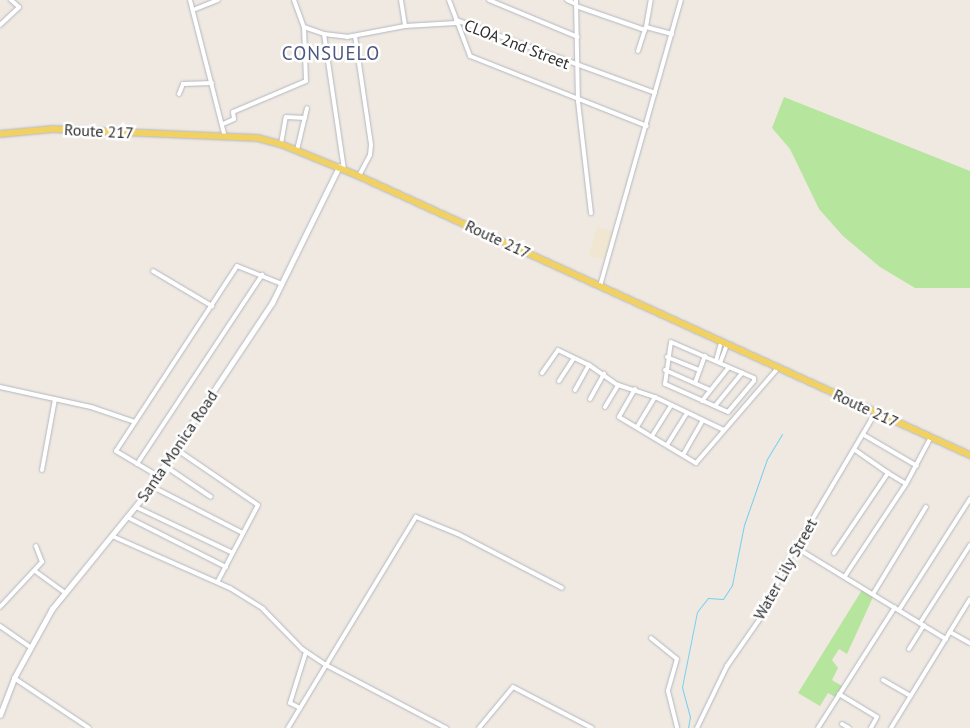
<!DOCTYPE html>
<html>
<head>
<meta charset="utf-8">
<style>
	body { margin:0 }
	#map { position:relative; width:970px; height:728px; overflow:hidden; background:#efe9e1; font-family:"PT Sans",sans-serif }
	div>[style] { position:absolute }
	.education>* { inset:0; background:#f0e6d1 }
	.green>* { inset:0; background:#b6e59e }
	.stream>* { height:1px; margin:-0.5px; padding:0 0.5px; transform-origin:0.5px; border-radius:0.5px; background:#75cff0 }
	.roads { filter:drop-shadow(0 0 1px #b4b7c1) drop-shadow(0 0 1px #b4b7c1) }
	.minor>* { height:4px; margin:-2px; padding:0 2px; transform-origin:2px; border-radius:2px; background:#fff }
	.tertiary>* { height:4.5px; margin:-2.25px; padding:0 2.25px; transform-origin:2.25px; border-radius:2.25px; background:#fff }
	.primary>* { height:5.5px; margin:-2.75px; padding:0 2.75px; transform-origin:2.75px; border-radius:2.75px; background:#f2d163 }
	span { translate:-50% -50%; white-space:nowrap; text-align:center; line-height:1.15; -webkit-text-stroke:5px #fff; paint-order:stroke }
	.street-label { font-size:16px; color:#2e2e2e }
	.quarter-label { font-size:19px; color:#4d5680; letter-spacing:1px }
</style>
</head>
<body>
<div id="map">
	<div class="education">
		<div style="clip-path:polygon(597px 227px,614px 231px,606px 260px,589px 256px)"></div>
	</div>
	<div class="green">
		<div style="clip-path:polygon(784px 97px,970px 171px,970px 288px,915px 288px,880px 267px,843px 236px,819px 209px,790px 149px,772px 128px)"></div>
		<div style="clip-path:polygon(862px 590px,873px 597px,847px 654px,839px 649px,832px 660px,838px 668px,832px 680px,842px 686px,835px 697px,828px 693px,820px 706px,798px 693px)"></div>
	</div>
	<div class="stream">
		<div style="left:688px;top:728px;width:11px;rotate:-80deg"></div>
		<div style="left:690px;top:717px;width:31px;rotate:-105deg"></div>
		<div style="left:682px;top:687px;width:76px;rotate:-78.7deg"></div>
		<div style="left:697px;top:612px;width:18px;rotate:-52deg"></div>
		<div style="left:708px;top:598px;width:15px;rotate:4deg"></div>
		<div style="left:723px;top:599px;width:17px;rotate:-57deg"></div>
		<div style="left:732px;top:585px;width:61px;rotate:-78.7deg"></div>
		<div style="left:744px;top:525px;width:70px;rotate:-70.8deg"></div>
		<div style="left:767px;top:459px;width:29px;rotate:-59deg"></div>
	</div>
	<div class="roads">
		<div class="minor">
			<div style="left:190px;top:0;width:141px;rotate:75.7deg"></div>
			<div style="left:294px;top:0;width:29px;rotate:70deg"></div>
			<div style="left:304px;top:27px;width:21px;rotate:19deg"></div>
			<div style="left:324px;top:34px;width:23px;rotate:7deg"></div>
			<div style="left:347px;top:37px;width:59px;rotate:-10.7deg"></div>
			<div style="left:405px;top:26px;width:51px;rotate:-3.4deg"></div>
			<div style="left:401px;top:0;width:26px;rotate:81deg"></div>
			<div style="left:449px;top:0;width:60px;rotate:69.4deg"></div>
			<div style="left:470px;top:56px;width:190px;rotate:21.6deg"></div>
			<div style="left:489px;top:0;width:96px;rotate:22.6deg"></div>
			<div style="left:567px;top:0;width:10px;rotate:24deg"></div>
			<div style="left:576px;top:0;width:101px;rotate:88.9deg"></div>
			<div style="left:578px;top:101px;width:113px;rotate:83.4deg"></div>
			<div style="left:576px;top:6px;width:73px;rotate:19.2deg"></div>
			<div style="left:193px;top:10px;width:27px;rotate:-22deg"></div>
			<div style="left:456px;top:20px;width:212px;rotate:20.1deg"></div>
			<div style="left:0;top:25px;width:26px;rotate:-43deg"></div>
			<div style="left:19px;top:7px;width:11px;rotate:-139deg"></div>
			<div style="left:646px;top:27px;width:27px;rotate:-80deg"></div>
			<div style="left:324px;top:34px;width:136px;rotate:81.6deg"></div>
			<div style="left:355px;top:36px;width:110px;rotate:81.6deg"></div>
			<div style="left:371px;top:145px;width:10px;rotate:96deg"></div>
			<div style="left:370px;top:155px;width:24px;rotate:118deg"></div>
			<div style="left:638px;top:51px;width:25px;rotate:-72deg"></div>
			<div style="left:646px;top:27px;width:27px;rotate:15deg"></div>
			<div style="left:179px;top:94px;width:11px;rotate:-68deg"></div>
			<div style="left:183px;top:84px;width:29px;rotate:-2deg"></div>
			<div style="left:223px;top:124px;width:12px;rotate:-24deg"></div>
			<div style="left:234px;top:119px;width:7px;rotate:-98deg"></div>
			<div style="left:233px;top:112px;width:79px;rotate:-23deg"></div>
			<div style="left:306px;top:81px;width:54px;rotate:-92.1deg"></div>
			<div style="left:281px;top:144px;width:27px;rotate:-80deg"></div>
			<div style="left:286px;top:117px;width:19px;rotate:3deg"></div>
			<div style="left:297px;top:150px;width:43px;rotate:-76.6deg"></div>
			<div style="left:153px;top:271px;width:69px;rotate:30.7deg"></div>
			<div style="left:600px;top:286px;width:297px;rotate:-74.2deg"></div>
			<div style="left:671px;top:342px;width:90px;rotate:23.4deg"></div>
			<div style="left:754px;top:378px;width:3px;rotate:90deg"></div>
			<div style="left:754px;top:381px;width:40px;rotate:130deg"></div>
			<div style="left:728px;top:412px;width:69px;rotate:-156deg"></div>
			<div style="left:665px;top:384px;width:42px;rotate:-81.9deg"></div>
			<div style="left:667px;top:357px;width:35px;rotate:22deg"></div>
			<div style="left:716px;top:361px;width:20px;rotate:-75deg"></div>
			<div style="left:720px;top:363px;width:19px;rotate:-69deg"></div>
			<div style="left:665px;top:370px;width:49px;rotate:24deg"></div>
			<div style="left:542px;top:373px;width:28px;rotate:-55deg"></div>
			<div style="left:558px;top:350px;width:34px;rotate:26deg"></div>
			<div style="left:589px;top:365px;width:35px;rotate:35deg"></div>
			<div style="left:618px;top:385px;width:39px;rotate:18deg"></div>
			<div style="left:655px;top:397px;width:76px;rotate:25.6deg"></div>
			<div style="left:559px;top:381px;width:27px;rotate:-57deg"></div>
			<div style="left:695px;top:383px;width:29px;rotate:-70deg"></div>
			<div style="left:0;top:387px;width:93px;rotate:12.4deg"></div>
			<div style="left:91px;top:407px;width:46px;rotate:18.8deg"></div>
			<div style="left:635px;top:389px;width:32px;rotate:120deg"></div>
			<div style="left:619px;top:417px;width:90px;rotate:30.9deg"></div>
			<div style="left:696px;top:463px;width:125px;rotate:-49.2deg"></div>
			<div style="left:575px;top:390px;width:29px;rotate:-61deg"></div>
			<div style="left:590px;top:399px;width:29px;rotate:-61deg"></div>
			<div style="left:702px;top:401px;width:43px;rotate:-51.5deg"></div>
			<div style="left:715px;top:406px;width:43px;rotate:-50.7deg"></div>
			<div style="left:605px;top:407px;width:26px;rotate:-59deg"></div>
			<div style="left:637px;top:427px;width:35px;rotate:-59deg"></div>
			<div style="left:864px;top:435px;width:61px;rotate:30.3deg"></div>
			<div style="left:652px;top:436px;width:36px;rotate:-58deg"></div>
			<div style="left:667px;top:445px;width:38px;rotate:-58deg"></div>
			<div style="left:176px;top:449px;width:99px;rotate:34.3deg"></div>
			<div style="left:258px;top:505px;width:86px;rotate:117.8deg"></div>
			<div style="left:683px;top:455px;width:40px;rotate:-60.3deg"></div>
			<div style="left:137px;top:464px;width:227px;rotate:-56.5deg"></div>
			<div style="left:165px;top:466px;width:55px;rotate:34deg"></div>
			<div style="left:42px;top:470px;width:72px;rotate:-79.6deg"></div>
			<div style="left:888px;top:473px;width:21px;rotate:31deg"></div>
			<div style="left:158px;top:476px;width:49px;rotate:-149.2deg"></div>
			<div style="left:116px;top:451px;width:221px;rotate:-56.8deg"></div>
			<div style="left:237px;top:266px;width:48px;rotate:21.8deg"></div>
			<div style="left:151px;top:486px;width:103px;rotate:27.1deg"></div>
			<div style="left:136px;top:507px;width:107px;rotate:25.4deg"></div>
			<div style="left:127px;top:517px;width:111px;rotate:26.8deg"></div>
			<div style="left:112px;top:536px;width:129px;rotate:23.8deg"></div>
			<div style="left:230px;top:588px;width:39px;rotate:32deg"></div>
			<div style="left:263px;top:609px;width:56px;rotate:45.7deg"></div>
			<div style="left:302px;top:649px;width:29px;rotate:34deg"></div>
			<div style="left:326px;top:665px;width:136px;rotate:27.7deg"></div>
			<div style="left:795px;top:547px;width:177px;rotate:31.4deg"></div>
			<div style="left:834px;top:553px;width:97px;rotate:-56deg"></div>
			<div style="left:888px;top:473px;width:40px;rotate:-145.1deg"></div>
			<div style="left:35px;top:571px;width:37px;rotate:36deg"></div>
			<div style="left:845px;top:576px;width:110px;rotate:-56.5deg"></div>
			<div style="left:906px;top:484px;width:53px;rotate:-62deg"></div>
			<div style="left:873px;top:594px;width:102px;rotate:-58.7deg"></div>
			<div style="left:0;top:607px;width:62px;rotate:-47deg"></div>
			<div style="left:42px;top:562px;width:17px;rotate:-111deg"></div>
			<div style="left:899px;top:610px;width:132px;rotate:-57.4deg"></div>
			<div style="left:920px;top:623px;width:93px;rotate:-57.3deg"></div>
			<div style="left:0;top:626px;width:37px;rotate:35deg"></div>
			<div style="left:950px;top:632px;width:23px;rotate:29deg"></div>
			<div style="left:651px;top:638px;width:33px;rotate:39deg"></div>
			<div style="left:677px;top:659px;width:33px;rotate:106deg"></div>
			<div style="left:668px;top:691px;width:38px;rotate:76deg"></div>
			<div style="left:909px;top:649px;width:28px;rotate:-58deg"></div>
			<div style="left:14px;top:678px;width:90px;rotate:33.7deg"></div>
			<div style="left:883px;top:680px;width:32px;rotate:30deg"></div>
			<div style="left:839px;top:694px;width:44px;rotate:31.2deg"></div>
			<div style="left:877px;top:717px;width:13px;rotate:119deg"></div>
			<div style="left:300px;top:708px;width:11px;rotate:-153deg"></div>
			<div style="left:290px;top:703px;width:53px;rotate:-72.6deg"></div>
			<div style="left:842px;top:724px;width:8px;rotate:30deg"></div>
			<div style="left:288px;top:728px;width:247px;rotate:-58.8deg"></div>
			<div style="left:416px;top:517px;width:45px;rotate:22deg"></div>
			<div style="left:458px;top:534px;width:117px;rotate:27.4deg"></div>
			<div style="left:479px;top:728px;width:53px;rotate:-50.3deg"></div>
			<div style="left:513px;top:687px;width:89px;rotate:27.4deg"></div>
			<div style="left:697px;top:728px;width:69px;rotate:-64.2deg"></div>
			<div style="left:727px;top:666px;width:68px;rotate:-55.1deg"></div>
			<div style="left:766px;top:610px;width:44px;rotate:-67.5deg"></div>
			<div style="left:783px;top:569px;width:182px;rotate:-59.4deg"></div>
			<div style="left:818px;top:728px;width:143px;rotate:-57.5deg"></div>
			<div style="left:891px;top:728px;width:151px;rotate:-58.5deg"></div>
		</div>
		<div class="tertiary">
			<div style="left:0;top:715px;width:40px;rotate:-69deg"></div>
			<div style="left:14px;top:678px;width:79px;rotate:-61.2deg"></div>
			<div style="left:52px;top:609px;width:144px;rotate:-50.9deg"></div>
			<div style="left:143px;top:497px;width:233px;rotate:-56.4deg"></div>
			<div style="left:272px;top:303px;width:152px;rotate:-63.8deg"></div>
		</div>
		<div class="primary">
			<div style="left:0;top:134px;width:53px;rotate:-5.4deg"></div>
			<div style="left:53px;top:129px;width:205px;rotate:2.5deg"></div>
			<div style="left:258px;top:138px;width:24px;rotate:15deg"></div>
			<div style="left:281px;top:144px;width:84px;rotate:22.3deg"></div>
			<div style="left:359px;top:176px;width:672px;rotate:24.54deg"></div>
		</div>
	</div>
	<div class="street-label">
		<span style="left:517px;top:44px;rotate:21deg">CLOA 2nd Street</span>
		<span style="left:99px;top:131px;rotate:3deg">Route 217</span>
		<span style="left:498px;top:239px;rotate:25deg">Route 217</span>
		<span style="left:866px;top:408px;rotate:25deg">Route 217</span>
		<span style="left:177px;top:446px;rotate:-56deg">Santa Monica Road</span>
		<span style="left:785px;top:569px;rotate:-61deg">Water Lily Street</span>
	</div>
	<div class="quarter-label">
		<span style="left:331px;top:54px">CONSUELO</span>
	</div>
</div>
</body>
</html>
